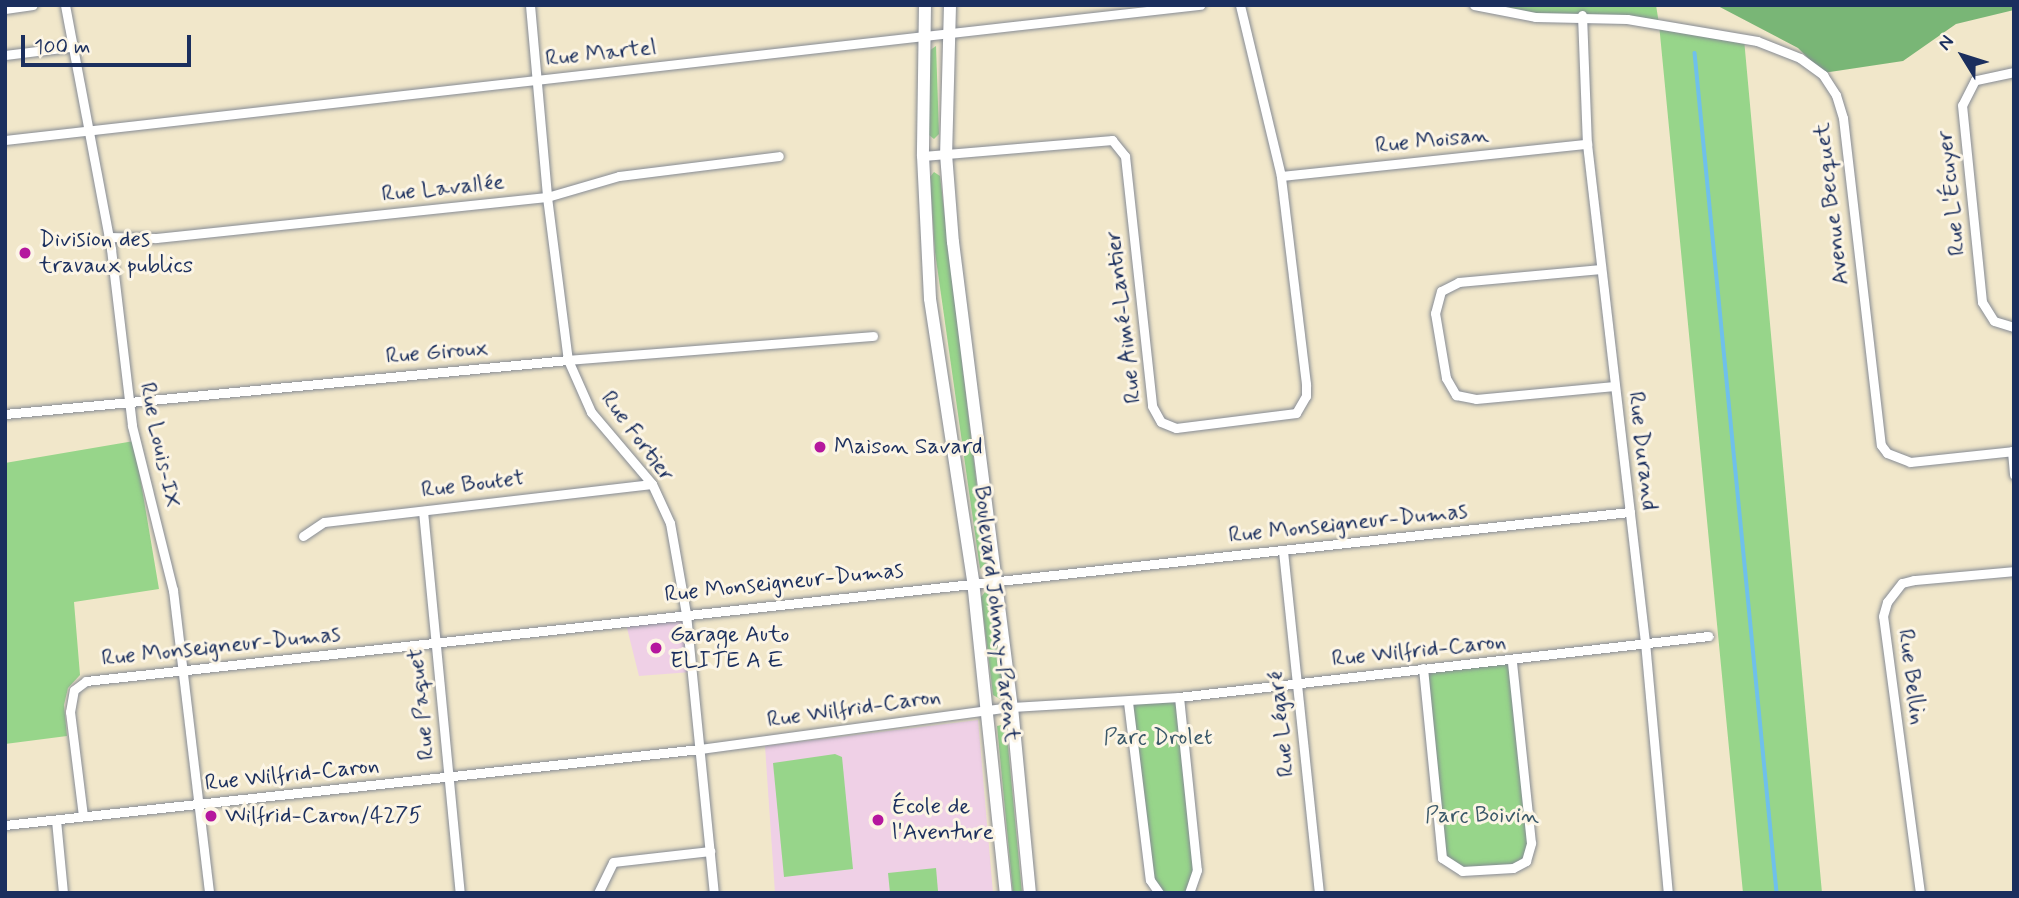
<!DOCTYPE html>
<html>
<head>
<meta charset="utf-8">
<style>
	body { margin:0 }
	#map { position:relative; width:2019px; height:898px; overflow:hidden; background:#f1e7ca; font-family:Mynerve,sans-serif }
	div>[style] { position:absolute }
	.built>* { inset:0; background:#efd0e6 }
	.green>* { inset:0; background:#97d58a }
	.forest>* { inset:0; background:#79b676 }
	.stream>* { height:3.5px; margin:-1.75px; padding:0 1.75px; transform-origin:1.75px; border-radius:1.75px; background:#6fc0eb }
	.roads { filter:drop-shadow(0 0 2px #868b94) drop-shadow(0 0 2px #868b94) }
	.minor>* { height:9px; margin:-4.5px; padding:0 4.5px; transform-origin:4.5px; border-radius:4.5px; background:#fff }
	.tertiary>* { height:12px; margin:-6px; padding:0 6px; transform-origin:6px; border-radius:6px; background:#fff }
	.dots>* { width:19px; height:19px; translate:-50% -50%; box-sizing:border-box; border:4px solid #fcf5e5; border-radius:50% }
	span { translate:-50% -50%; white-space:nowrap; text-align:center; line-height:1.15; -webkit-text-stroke:6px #fcf5e5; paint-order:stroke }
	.street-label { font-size:23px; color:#1b2f5e }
	.poi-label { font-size:23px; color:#1b2f5e }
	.left { translate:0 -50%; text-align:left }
	.park-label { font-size:23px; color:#3a5869 }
	.frame { position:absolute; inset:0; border:7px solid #1b2f5e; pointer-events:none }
	.north { position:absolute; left:1928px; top:21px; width:70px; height:70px; -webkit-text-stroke:5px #fcf5e5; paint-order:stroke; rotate:308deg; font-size:19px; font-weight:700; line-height:28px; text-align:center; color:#1b2f5e }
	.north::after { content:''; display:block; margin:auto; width:24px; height:32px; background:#1b2f5e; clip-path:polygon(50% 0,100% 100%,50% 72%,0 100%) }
	.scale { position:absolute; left:21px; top:35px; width:170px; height:32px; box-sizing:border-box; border:4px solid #1b2f5e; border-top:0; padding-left:9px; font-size:21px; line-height:24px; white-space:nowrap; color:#1b2f5e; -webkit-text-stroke:5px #fcf5e5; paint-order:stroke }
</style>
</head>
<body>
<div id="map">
	<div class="built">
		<div style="clip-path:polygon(686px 614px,691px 672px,639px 676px,625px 620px)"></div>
		<div style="clip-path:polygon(978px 720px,993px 893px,775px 893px,765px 746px)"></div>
	</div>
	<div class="green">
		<div style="clip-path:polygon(1474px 5px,1656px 5px,1659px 24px,1744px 39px,1822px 893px,1743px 893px,1659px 24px,1535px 17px)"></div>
		<div style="clip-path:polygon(936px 46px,939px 134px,934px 139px,929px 135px,929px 51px)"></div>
		<div style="clip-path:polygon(934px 172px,940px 176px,986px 563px,980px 569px,935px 252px,930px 177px)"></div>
		<div style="clip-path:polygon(134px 441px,159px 589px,74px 602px,80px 675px,68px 688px,64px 705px,67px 736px,5px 744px,5px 463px)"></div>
		<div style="clip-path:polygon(985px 592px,992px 597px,1004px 694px,1000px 699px,993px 695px,981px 597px)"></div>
		<div style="clip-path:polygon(1512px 661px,1531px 843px,1521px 866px,1462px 870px,1447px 864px,1423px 668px)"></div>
		<div style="clip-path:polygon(1179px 697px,1197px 870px,1189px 893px,1159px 893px,1155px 889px,1128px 702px)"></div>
		<div style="clip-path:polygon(1006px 724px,1006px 725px,1022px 893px,1013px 893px,997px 726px)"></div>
		<div style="clip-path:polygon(835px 754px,842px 757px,853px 869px,784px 877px,773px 763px)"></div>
		<div style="clip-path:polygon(936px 868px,938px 891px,890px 893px,888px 873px)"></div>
	</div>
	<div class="forest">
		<div style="clip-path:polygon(1716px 5px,2014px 5px,2014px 10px,1956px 24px,1903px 61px,1823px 73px,1798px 48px)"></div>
	</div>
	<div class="stream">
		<div style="left:1695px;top:53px;width:844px;rotate:84.42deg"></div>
	</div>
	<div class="roads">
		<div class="minor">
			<div style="left:65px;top:5px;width:248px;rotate:79.3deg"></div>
			<div style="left:111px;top:249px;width:178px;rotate:83.2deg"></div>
			<div style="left:132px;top:426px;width:169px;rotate:76deg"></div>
			<div style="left:173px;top:590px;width:305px;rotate:83.2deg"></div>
			<div style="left:530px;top:5px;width:193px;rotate:84.9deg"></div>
			<div style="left:547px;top:197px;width:164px;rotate:82.7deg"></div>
			<div style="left:568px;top:360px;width:57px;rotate:66.1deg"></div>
			<div style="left:591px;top:412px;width:94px;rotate:49.7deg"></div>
			<div style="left:652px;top:484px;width:43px;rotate:65.2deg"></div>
			<div style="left:670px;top:523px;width:92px;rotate:80deg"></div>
			<div style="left:686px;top:614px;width:280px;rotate:84.3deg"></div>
			<div style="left:1474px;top:5px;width:62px;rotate:11.1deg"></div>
			<div style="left:1535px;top:17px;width:92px;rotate:1.2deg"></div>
			<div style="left:1627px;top:19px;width:132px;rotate:9.6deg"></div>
			<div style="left:1757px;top:41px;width:46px;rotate:21.6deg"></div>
			<div style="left:1800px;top:58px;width:29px;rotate:36deg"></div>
			<div style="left:1823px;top:75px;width:24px;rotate:57deg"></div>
			<div style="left:1836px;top:95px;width:24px;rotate:73deg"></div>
			<div style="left:1843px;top:118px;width:329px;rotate:83.4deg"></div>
			<div style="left:1881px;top:445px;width:10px;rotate:53deg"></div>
			<div style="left:1887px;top:453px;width:25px;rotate:21deg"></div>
			<div style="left:1910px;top:462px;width:105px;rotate:-6deg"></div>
			<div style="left:5px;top:9px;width:28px;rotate:-8deg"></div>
			<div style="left:1582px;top:15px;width:129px;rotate:87.8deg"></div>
			<div style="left:1587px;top:144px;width:501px;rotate:83.36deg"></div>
			<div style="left:1645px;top:642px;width:252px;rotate:84.8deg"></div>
			<div style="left:5px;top:55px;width:65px;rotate:-7deg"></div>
			<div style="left:2014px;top:72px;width:40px;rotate:168deg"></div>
			<div style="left:1975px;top:80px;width:28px;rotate:117deg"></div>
			<div style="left:1962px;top:105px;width:198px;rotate:84.2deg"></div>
			<div style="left:1982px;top:302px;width:22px;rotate:58deg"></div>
			<div style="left:1994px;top:321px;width:21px;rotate:17deg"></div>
			<div style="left:5px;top:140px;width:1203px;rotate:-6.45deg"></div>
			<div style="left:923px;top:156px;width:190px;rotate:-4.8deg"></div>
			<div style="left:1112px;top:140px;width:21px;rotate:51deg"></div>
			<div style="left:1125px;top:156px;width:251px;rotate:83.8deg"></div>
			<div style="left:1152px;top:406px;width:18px;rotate:61deg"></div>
			<div style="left:1161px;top:422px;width:16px;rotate:22deg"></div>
			<div style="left:1176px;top:428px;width:121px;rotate:-7.1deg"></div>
			<div style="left:1296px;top:413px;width:20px;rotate:-60deg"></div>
			<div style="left:1306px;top:396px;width:12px;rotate:-90deg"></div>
			<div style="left:1306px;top:384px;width:209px;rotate:-96.9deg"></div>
			<div style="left:1281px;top:176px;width:176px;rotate:-103.5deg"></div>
			<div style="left:1281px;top:176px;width:308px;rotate:-6deg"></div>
			<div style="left:108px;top:237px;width:48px;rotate:1.2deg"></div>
			<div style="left:156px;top:238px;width:393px;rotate:-6deg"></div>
			<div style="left:547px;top:197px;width:75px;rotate:-16.3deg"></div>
			<div style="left:619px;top:176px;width:161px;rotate:-7.1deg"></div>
			<div style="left:1601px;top:269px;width:143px;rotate:174.8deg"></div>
			<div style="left:1459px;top:282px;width:20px;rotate:153deg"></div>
			<div style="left:1441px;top:291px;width:23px;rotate:105deg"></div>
			<div style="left:1435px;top:313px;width:66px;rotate:80.4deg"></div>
			<div style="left:1446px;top:378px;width:20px;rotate:60deg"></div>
			<div style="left:1456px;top:395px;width:20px;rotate:11deg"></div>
			<div style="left:1476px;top:399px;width:139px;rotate:-5.4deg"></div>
			<div style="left:5px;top:414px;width:566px;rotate:-5.48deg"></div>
			<div style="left:568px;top:360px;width:306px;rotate:-4.5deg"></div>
			<div style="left:2012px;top:451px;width:24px;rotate:85deg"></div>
			<div style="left:423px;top:511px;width:384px;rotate:84.5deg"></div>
			<div style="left:303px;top:536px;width:25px;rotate:-34deg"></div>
			<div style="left:324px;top:522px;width:330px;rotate:-6.6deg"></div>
			<div style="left:1283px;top:551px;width:344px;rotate:84deg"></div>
			<div style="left:1423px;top:668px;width:191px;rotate:84.3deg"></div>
			<div style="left:1442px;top:858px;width:24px;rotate:33deg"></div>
			<div style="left:1462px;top:871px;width:51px;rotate:-3.4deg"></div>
			<div style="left:1513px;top:868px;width:15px;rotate:-28deg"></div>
			<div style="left:1526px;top:861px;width:19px;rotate:-74deg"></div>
			<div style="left:1531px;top:843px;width:183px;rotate:-96deg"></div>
			<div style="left:1179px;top:697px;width:174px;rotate:84.1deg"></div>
			<div style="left:1197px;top:870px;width:24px;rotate:109deg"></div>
			<div style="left:1128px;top:702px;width:179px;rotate:83deg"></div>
			<div style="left:1150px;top:880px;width:16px;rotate:55deg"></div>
			<div style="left:83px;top:816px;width:105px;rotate:-97.1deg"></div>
			<div style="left:70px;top:712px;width:22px;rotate:-80deg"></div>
			<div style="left:74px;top:690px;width:15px;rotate:-37deg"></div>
			<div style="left:86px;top:681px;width:1553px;rotate:-6.25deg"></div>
			<div style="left:56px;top:820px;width:73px;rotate:84.5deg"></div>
			<div style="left:5px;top:825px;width:699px;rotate:-6.24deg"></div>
			<div style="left:700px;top:749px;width:315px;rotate:-7.7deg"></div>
			<div style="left:1012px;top:707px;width:167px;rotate:-3.4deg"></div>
			<div style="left:1179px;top:697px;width:533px;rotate:-6.57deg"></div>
			<div style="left:598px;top:893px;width:34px;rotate:-64deg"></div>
			<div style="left:613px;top:862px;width:98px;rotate:-6.5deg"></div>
			<div style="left:1920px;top:893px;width:279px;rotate:-97.6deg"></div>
			<div style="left:1883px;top:616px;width:15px;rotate:-74deg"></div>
			<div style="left:1887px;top:602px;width:24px;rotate:-52deg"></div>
			<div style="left:1902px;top:583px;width:12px;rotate:-14deg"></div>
			<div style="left:1914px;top:580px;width:100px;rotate:-5.1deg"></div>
		</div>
		<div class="tertiary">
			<div style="left:925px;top:5px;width:151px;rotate:90.8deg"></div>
			<div style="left:923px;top:156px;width:143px;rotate:87.2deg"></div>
			<div style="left:930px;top:299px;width:285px;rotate:81.3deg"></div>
			<div style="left:973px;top:581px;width:314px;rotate:84deg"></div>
			<div style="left:950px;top:5px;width:149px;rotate:91.5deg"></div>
			<div style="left:946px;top:154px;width:88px;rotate:85.5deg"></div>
			<div style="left:953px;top:242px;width:469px;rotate:82.8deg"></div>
			<div style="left:1012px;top:707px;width:187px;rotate:84.5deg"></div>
		</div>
	</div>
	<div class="dots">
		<div style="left:25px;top:253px;background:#b5179e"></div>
		<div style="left:820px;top:447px;background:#b5179e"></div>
		<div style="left:656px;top:648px;background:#b5179e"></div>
		<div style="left:211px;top:816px;background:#b5179e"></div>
		<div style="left:878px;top:820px;background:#b5179e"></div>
	</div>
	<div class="street-label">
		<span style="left:601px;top:54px;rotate:-6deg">Rue Martel</span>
		<span style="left:1432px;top:141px;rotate:-6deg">Rue Moisan</span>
		<span style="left:443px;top:189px;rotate:-6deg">Rue Lavallée</span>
		<span style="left:1952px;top:193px;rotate:-96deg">Rue L'Écuyer</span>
		<span style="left:1832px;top:204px;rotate:-97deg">Avenue Becquet</span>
		<span style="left:1124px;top:317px;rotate:-97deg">Rue Aimé-Lantier</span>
		<span style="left:437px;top:353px;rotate:-5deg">Rue Giroux</span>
		<span style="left:637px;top:437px;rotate:53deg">Rue Fortier</span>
		<span style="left:159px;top:445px;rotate:78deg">Rue Louis-IX</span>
		<span style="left:1642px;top:451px;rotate:83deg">Rue Durand</span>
		<span style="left:473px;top:485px;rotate:-7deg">Rue Boutet</span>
		<span style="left:1348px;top:524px;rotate:-6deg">Rue Monseigneur-Dumas</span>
		<span style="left:784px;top:583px;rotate:-6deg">Rue Monseigneur-Dumas</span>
		<span style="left:996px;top:614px;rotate:83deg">Boulevard Johnny-Parent</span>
		<span style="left:221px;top:647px;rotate:-6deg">Rue Monseigneur-Dumas</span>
		<span style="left:1419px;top:651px;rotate:-6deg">Rue Wilfrid-Caron</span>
		<span style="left:1911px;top:677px;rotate:82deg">Rue Bellin</span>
		<span style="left:422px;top:704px;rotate:-96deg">Rue Paquet</span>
		<span style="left:854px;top:709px;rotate:-8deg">Rue Wilfrid-Caron</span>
		<span style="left:1282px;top:724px;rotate:-96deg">Rue Légaré</span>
		<span style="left:292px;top:775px;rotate:-6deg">Rue Wilfrid-Caron</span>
	</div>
	<div class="poi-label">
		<span class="left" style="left:39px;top:253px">Division des<br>travaux publics</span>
		<span class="left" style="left:834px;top:447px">Maison Savard</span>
		<span class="left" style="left:670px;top:648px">Garage Auto<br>ELITE A E</span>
		<span class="left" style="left:892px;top:820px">École de<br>l'Aventure</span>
		<span class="left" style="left:225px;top:816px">Wilfrid-Caron/4275</span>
	</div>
	<div class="park-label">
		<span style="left:1158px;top:738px">Parc Drolet</span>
		<span style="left:1482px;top:816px">Parc Boivin</span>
	</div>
	<div class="frame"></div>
	<div class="north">N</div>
	<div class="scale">100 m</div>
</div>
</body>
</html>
